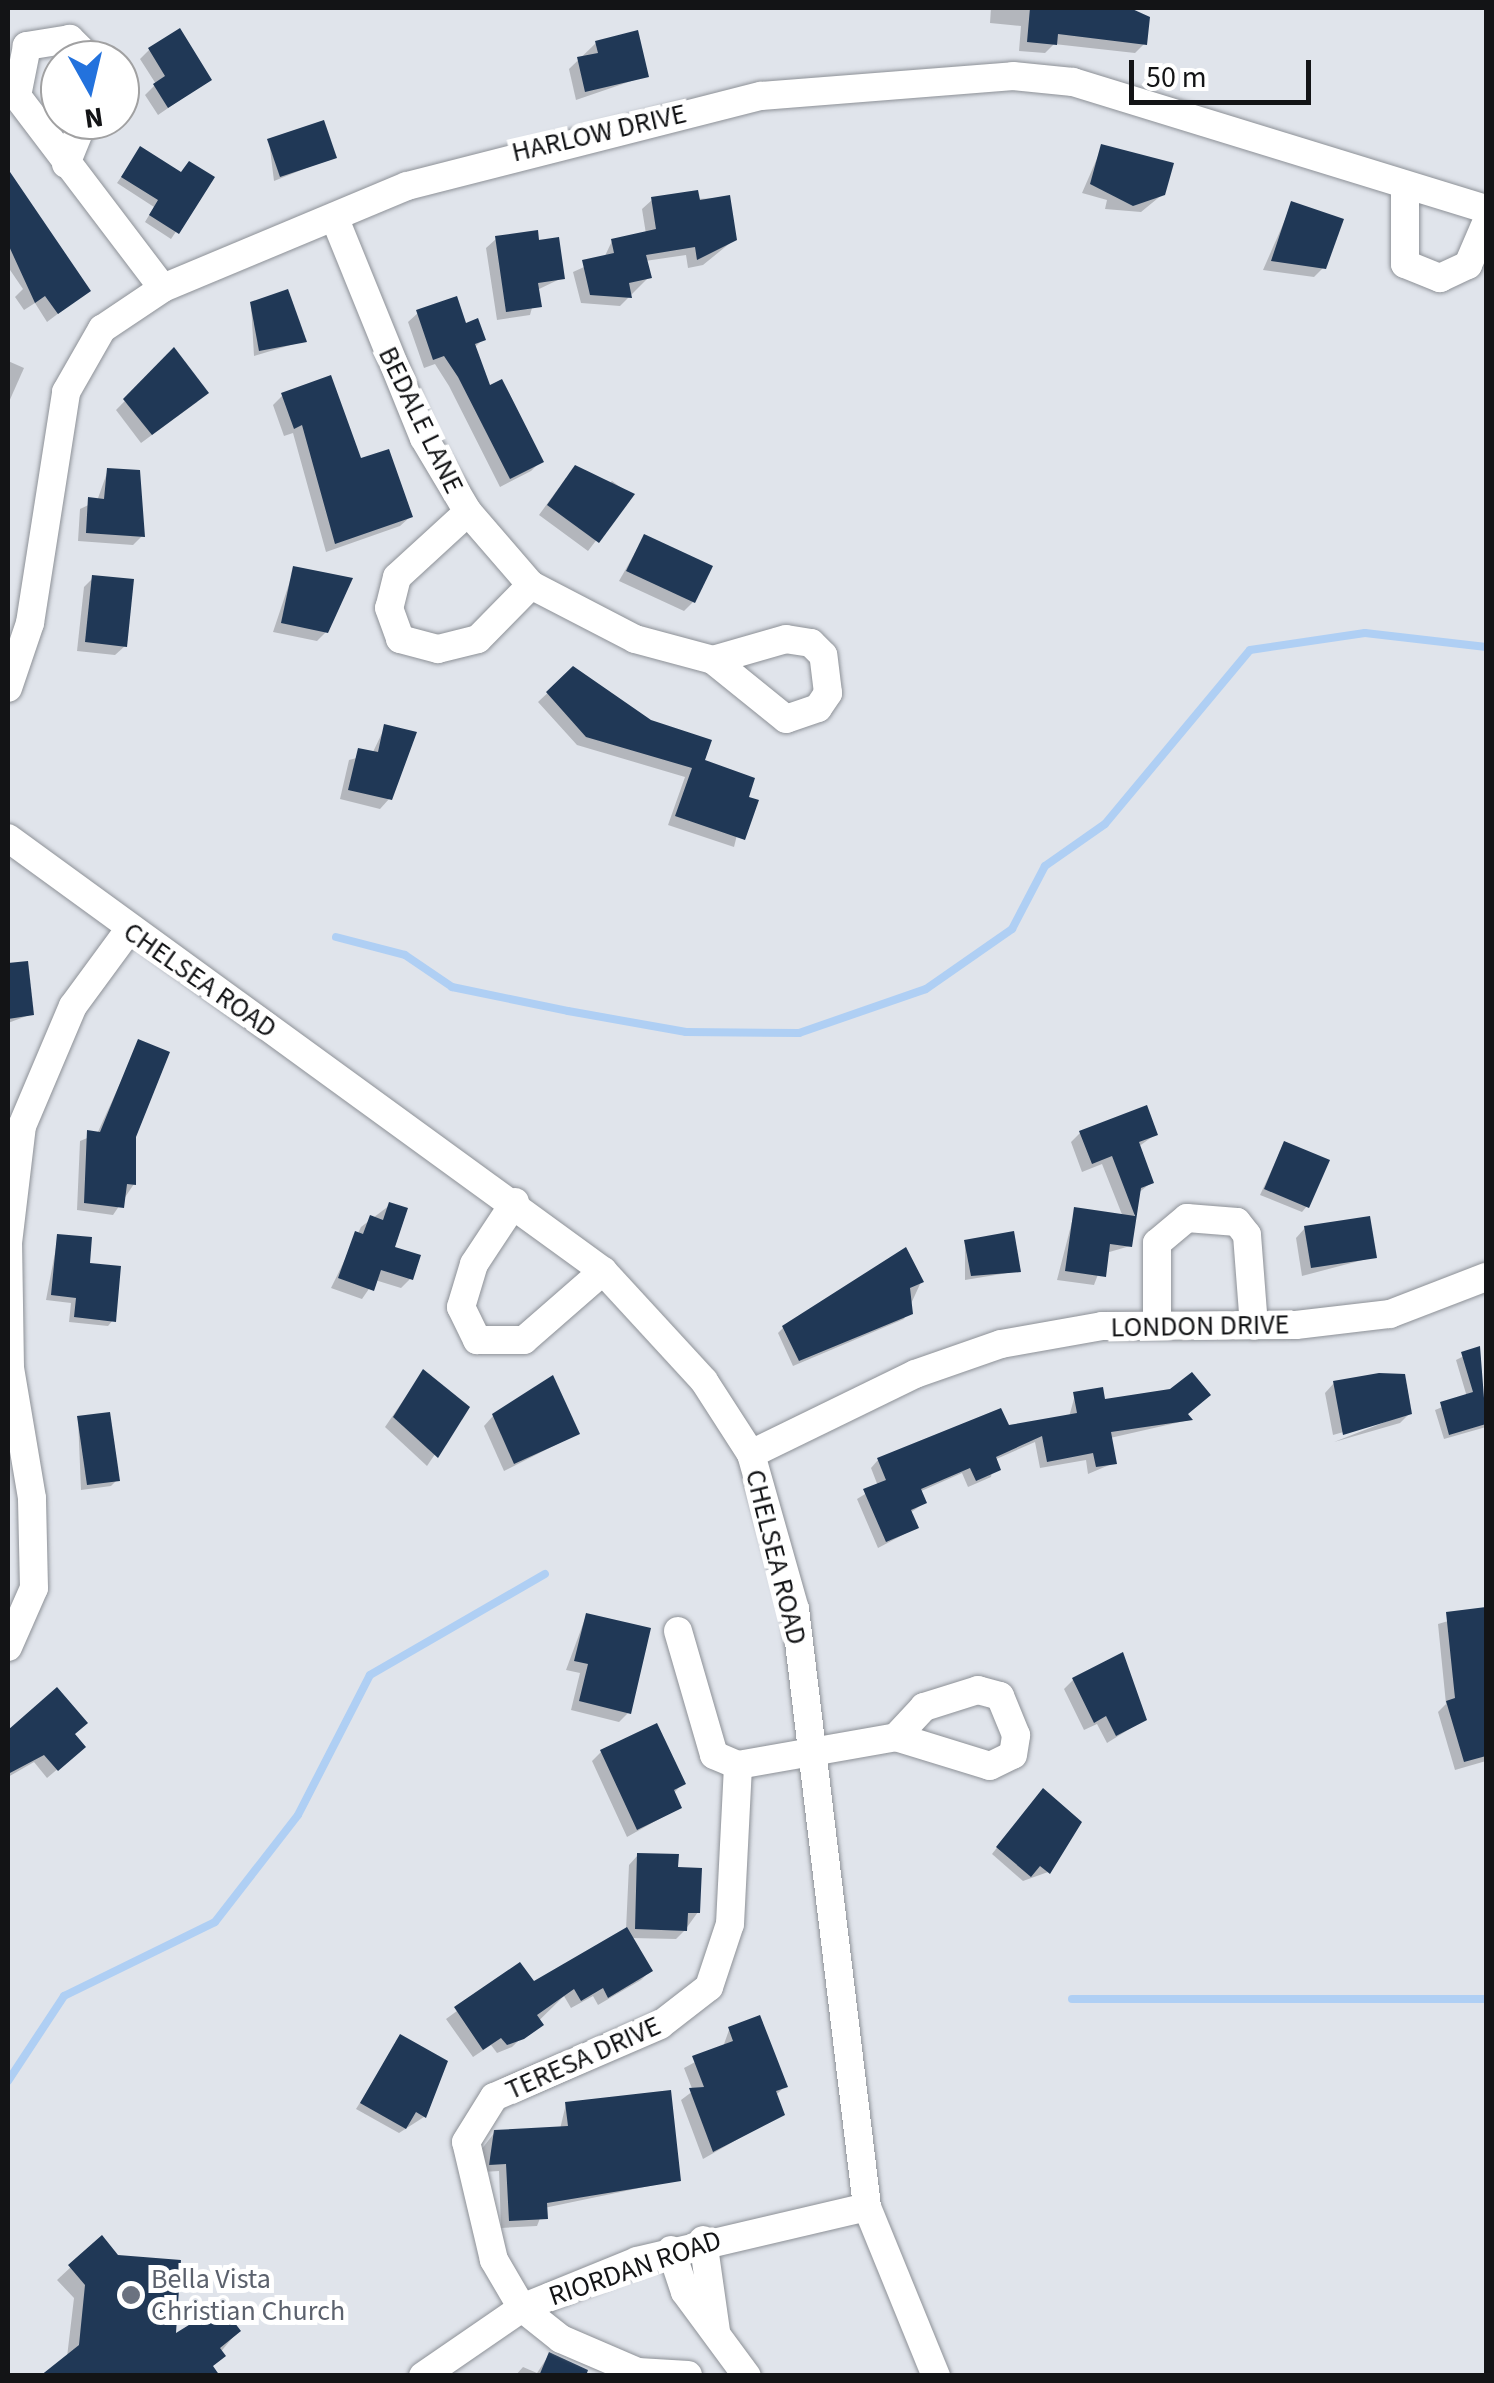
<!DOCTYPE html>
<html>
<head>
<meta charset="utf-8">
<style>
	body { margin:0 }
	#map { position:relative; width:1494px; height:2383px; overflow:hidden; background:#e0e4eb; font-family:"Source Sans 3",sans-serif }
	div>[style] { position:absolute }
	.shadow>* { inset:0; background:#0003 }
	.stream>* { height:8px; margin:-4px; padding:0 4px; transform-origin:4px; border-radius:4px; background:#afcff4 }
	.building>* { inset:0; background:#203856 }
	.roads { filter:drop-shadow(0 0 2px #8d9197) drop-shadow(0 0 2px #8d9197) }
	.minor>* { height:28px; margin:-14px; padding:0 14px; transform-origin:14px; border-radius:14px; background:#fff }
	.dots>* { width:28px; height:28px; translate:-50% -50%; box-sizing:border-box; border:5px solid #fff; border-radius:50% }
	span { translate:-50% -50%; white-space:nowrap; text-align:center; line-height:1.15; -webkit-text-stroke:10px #fff; paint-order:stroke }
	.street-label { font-size:28px; color:#131416 }
	.worship-label { font-size:28px; color:#5b616d }
	.left { translate:0 -50%; text-align:left }
	.frame { position:absolute; inset:0; border:10px solid #131416; pointer-events:none }
	.north { position:absolute; left:40px; top:40px; width:100px; height:100px; box-sizing:border-box; background:#fff; border:2px solid #a1a1a2; border-radius:50%; rotate:172deg; font-size:28px; font-weight:700; line-height:40px; text-align:center; color:#131416 }
	.north::after { content:''; display:block; margin:auto; width:35px; height:45px; background:#2372dd; clip-path:polygon(50% 0,100% 100%,50% 72%,0 100%) }
	.scale { position:absolute; left:1129px; top:60px; width:182px; height:45px; box-sizing:border-box; border:5px solid #131416; border-top:0; padding-left:12px; font-size:30px; line-height:35px; white-space:nowrap; color:#131416; -webkit-text-stroke:8px #fff; paint-order:stroke }
</style>
</head>
<body>
<div id="map">
	<div class="shadow">
		<div style="clip-path:polygon(991px 8px,1128px 8px,1144px 44px,1135px 53px,1054px 44px,1045px 53px,1019px 51px,1021px 26px,990px 23px)"></div>
		<div style="clip-path:polygon(596px 43px,646px 76px,576px 100px,569px 69px)"></div>
		<div style="clip-path:polygon(149px 50px,209px 80px,158px 115px,145px 95px,156px 84px,140px 59px)"></div>
		<div style="clip-path:polygon(269px 141px,334px 157px,274px 181px)"></div>
		<div style="clip-path:polygon(1102px 147px,1163px 194px,1141px 212px,1105px 209px,1107px 200px,1082px 193px)"></div>
		<div style="clip-path:polygon(140px 150px,180px 175px,212px 178px,171px 239px,145px 222px,154px 207px,117px 183px)"></div>
		<div style="clip-path:polygon(8px 173px,88px 291px,47px 322px,35px 303px,24px 310px,15px 297px,23px 289px,8px 267px)"></div>
		<div style="clip-path:polygon(728px 198px,735px 239px,703px 265px,688px 268px,686px 255px,645px 261px,649px 277px,620px 306px,581px 303px,573px 272px,604px 258px,612px 241px,646px 234px,642px 209px,652px 200px)"></div>
		<div style="clip-path:polygon(1292px 204px,1324px 267px,1314px 277px,1263px 270px)"></div>
		<div style="clip-path:polygon(496px 239px,557px 240px,562px 278px,537px 290px,530px 315px,497px 320px,486px 248px)"></div>
		<div style="clip-path:polygon(251px 304px,304px 341px,254px 356px)"></div>
		<div style="clip-path:polygon(418px 313px,483px 339px,474px 348px,489px 389px,541px 461px,531px 471px,500px 487px,449px 386px,435px 364px,424px 368px,408px 322px)"></div>
		<div style="clip-path:polygon(174px 351px,197px 402px,141px 443px,116px 410px)"></div>
		<div style="clip-path:polygon(8px 361px,24px 368px,8px 404px)"></div>
		<div style="clip-path:polygon(282px 396px,410px 517px,400px 526px,326px 552px,293px 433px,284px 436px,273px 405px)"></div>
		<div style="clip-path:polygon(108px 470px,142px 536px,133px 545px,78px 541px,80px 509px,97px 501px)"></div>
		<div style="clip-path:polygon(566px 478px,605px 488px,612px 481px,631px 495px,588px 551px,539px 515px)"></div>
		<div style="clip-path:polygon(644px 537px,693px 602px,684px 611px,619px 581px)"></div>
		<div style="clip-path:polygon(294px 569px,326px 632px,317px 641px,273px 632px)"></div>
		<div style="clip-path:polygon(93px 578px,125px 646px,115px 655px,77px 651px,84px 587px)"></div>
		<div style="clip-path:polygon(573px 669px,746px 799px,734px 847px,668px 825px,685px 777px,577px 745px,538px 702px)"></div>
		<div style="clip-path:polygon(385px 727px,389px 799px,380px 809px,340px 799px,349px 760px,372px 754px)"></div>
		<div style="clip-path:polygon(26px 964px,32px 1014px,8px 1023px,8px 969px)"></div>
		<div style="clip-path:polygon(139px 1042px,134px 1184px,113px 1215px,77px 1210px,80px 1141px,97px 1134px)"></div>
		<div style="clip-path:polygon(1080px 1133px,1156px 1134px,1138px 1147px,1152px 1182px,1137px 1194px,1130px 1246px,1106px 1253px,1094px 1285px,1057px 1280px,1075px 1210px,1123px 1217px,1102px 1164px,1082px 1172px,1071px 1142px)"></div>
		<div style="clip-path:polygon(1284px 1144px,1307px 1206px,1302px 1212px,1260px 1195px)"></div>
		<div style="clip-path:polygon(390px 1205px,392px 1248px,410px 1279px,401px 1288px,375px 1280px,362px 1299px,331px 1288px,361px 1227px)"></div>
		<div style="clip-path:polygon(1305px 1228px,1374px 1257px,1302px 1276px,1296px 1238px)"></div>
		<div style="clip-path:polygon(58px 1237px,87px 1265px,113px 1320px,108px 1326px,69px 1322px,71px 1303px,46px 1300px)"></div>
		<div style="clip-path:polygon(965px 1242px,1019px 1271px,965px 1280px)"></div>
		<div style="clip-path:polygon(921px 1282px,904px 1319px,793px 1366px,778px 1333px,784px 1327px)"></div>
		<div style="clip-path:polygon(1478px 1349px,1486px 1427px,1444px 1439px,1435px 1410px,1467px 1397px,1456px 1360px)"></div>
		<div style="clip-path:polygon(423px 1372px,467px 1407px,427px 1466px,385px 1427px)"></div>
		<div style="clip-path:polygon(1334px 1383px,1410px 1413px,1400px 1423px,1334px 1442px,1403px 1415px,1333px 1435px,1325px 1393px)"></div>
		<div style="clip-path:polygon(1075px 1395px,1189px 1420px,1110px 1438px,1114px 1463px,1088px 1474px,1086px 1460px,1040px 1468px,1035px 1442px,994px 1460px,991px 1477px,968px 1487px,962px 1473px,919px 1492px,924px 1503px,910px 1513px,916px 1528px,878px 1548px,857px 1499px,878px 1486px,871px 1468px,878px 1460px,1069px 1417px)"></div>
		<div style="clip-path:polygon(493px 1416px,577px 1434px,504px 1471px,484px 1426px)"></div>
		<div style="clip-path:polygon(78px 1418px,117px 1480px,111px 1486px,81px 1490px)"></div>
		<div style="clip-path:polygon(1486px 1610px,1486px 1648px,1479px 1648px,1486px 1761px,1455px 1770px,1438px 1712px,1446px 1704px,1438px 1624px)"></div>
		<div style="clip-path:polygon(586px 1616px,629px 1712px,619px 1722px,571px 1710px,580px 1673px,566px 1670px)"></div>
		<div style="clip-path:polygon(1073px 1680px,1144px 1720px,1107px 1743px,1097px 1724px,1084px 1730px,1064px 1689px)"></div>
		<div style="clip-path:polygon(72px 1734px,73px 1756px,47px 1778px,34px 1762px,8px 1777px,8px 1739px)"></div>
		<div style="clip-path:polygon(601px 1752px,683px 1783px,673px 1794px,679px 1808px,627px 1837px,592px 1761px)"></div>
		<div style="clip-path:polygon(1037px 1797px,1048px 1872px,1023px 1881px,992px 1854px)"></div>
		<div style="clip-path:polygon(638px 1855px,676px 1870px,698px 1912px,685px 1930px,676px 1939px,631px 1938px,650px 1971px,641px 1980px,598px 2005px,593px 1996px,571px 2008px,564px 1996px,512px 2047px,497px 2053px,491px 2045px,473px 2057px,446px 2019px,520px 1965px,533px 1984px,626px 1930px,629px 1865px)"></div>
		<div style="clip-path:polygon(729px 2030px,785px 2086px,775px 2096px,782px 2114px,703px 2159px,681px 2100px,693px 2091px,684px 2068px,723px 2047px)"></div>
		<div style="clip-path:polygon(401px 2037px,445px 2062px,424px 2117px,399px 2133px,356px 2109px)"></div>
		<div style="clip-path:polygon(566px 2104px,678px 2180px,544px 2208px,537px 2226px,501px 2228px,499px 2171px,482px 2172px,481px 2150px,495px 2132px,560px 2129px)"></div>
		<div style="clip-path:polygon(102px 2238px,173px 2338px,238px 2331px,209px 2366px,67px 2357px,74px 2298px,57px 2280px)"></div>
		<div style="clip-path:polygon(549px 2355px,583px 2376px,515px 2376px,523px 2367px,537px 2373px)"></div>
	</div>
	<div class="stream">
		<div style="left:336px;top:937px;width:71px;rotate:14.6deg"></div>
		<div style="left:405px;top:955px;width:57px;rotate:34.2deg"></div>
		<div style="left:452px;top:987px;width:118px;rotate:11.7deg"></div>
		<div style="left:568px;top:1011px;width:120px;rotate:10.1deg"></div>
		<div style="left:686px;top:1032px;width:113px;rotate:0.5deg"></div>
		<div style="left:799px;top:1033px;width:134px;rotate:-19.1deg"></div>
		<div style="left:926px;top:989px;width:105px;rotate:-34.9deg"></div>
		<div style="left:1012px;top:929px;width:71px;rotate:-62.4deg"></div>
		<div style="left:1045px;top:866px;width:73px;rotate:-35deg"></div>
		<div style="left:1105px;top:824px;width:226px;rotate:-50.2deg"></div>
		<div style="left:1250px;top:650px;width:116px;rotate:-8.4deg"></div>
		<div style="left:1365px;top:633px;width:122px;rotate:6.6deg"></div>
		<div style="left:1072px;top:1999px;width:414px"></div>
		<div style="left:8px;top:2081px;width:102px;rotate:-56.6deg"></div>
		<div style="left:64px;top:1996px;width:168px;rotate:-26.1deg"></div>
		<div style="left:215px;top:1922px;width:135px;rotate:-52.2deg"></div>
		<div style="left:298px;top:1815px;width:157px;rotate:-62.8deg"></div>
		<div style="left:370px;top:1675px;width:202px;rotate:-30deg"></div>
	</div>
	<div class="building">
		<div style="clip-path:polygon(1030px 8px,1130px 8px,1150px 17px,1147px 45px,1058px 34px,1057px 45px,1027px 42px)"></div>
		<div style="clip-path:polygon(180px 28px,212px 80px,168px 108px,153px 84px,165px 76px,148px 48px)"></div>
		<div style="clip-path:polygon(638px 30px,649px 77px,585px 92px,577px 57px,598px 53px,595px 41px)"></div>
		<div style="clip-path:polygon(324px 120px,337px 158px,280px 177px,267px 139px)"></div>
		<div style="clip-path:polygon(1101px 144px,1174px 163px,1165px 195px,1133px 206px,1090px 184px)"></div>
		<div style="clip-path:polygon(140px 146px,181px 172px,189px 161px,215px 177px,179px 234px,149px 215px,158px 200px,121px 177px)"></div>
		<div style="clip-path:polygon(8px 169px,91px 291px,58px 314px,45px 296px,35px 303px,8px 244px)"></div>
		<div style="clip-path:polygon(698px 190px,700px 200px,730px 195px,737px 240px,697px 260px,695px 247px,646px 255px,652px 278px,629px 283px,632px 298px,590px 295px,582px 260px,614px 253px,611px 239px,656px 229px,651px 197px)"></div>
		<div style="clip-path:polygon(1291px 201px,1344px 219px,1326px 269px,1271px 261px)"></div>
		<div style="clip-path:polygon(538px 230px,539px 240px,559px 237px,565px 279px,538px 283px,542px 307px,506px 312px,495px 236px)"></div>
		<div style="clip-path:polygon(288px 289px,307px 342px,259px 351px,250px 302px)"></div>
		<div style="clip-path:polygon(457px 296px,466px 323px,478px 318px,486px 340px,475px 344px,490px 385px,502px 379px,544px 462px,510px 479px,458px 377px,444px 356px,433px 360px,416px 310px)"></div>
		<div style="clip-path:polygon(174px 347px,209px 393px,152px 435px,123px 399px)"></div>
		<div style="clip-path:polygon(331px 375px,361px 458px,389px 449px,413px 517px,335px 544px,302px 425px,294px 429px,281px 393px)"></div>
		<div style="clip-path:polygon(575px 465px,635px 494px,599px 543px,547px 505px)"></div>
		<div style="clip-path:polygon(107px 468px,140px 470px,145px 537px,86px 533px,88px 497px,104px 499px)"></div>
		<div style="clip-path:polygon(644px 534px,713px 566px,695px 603px,626px 571px)"></div>
		<div style="clip-path:polygon(293px 566px,353px 578px,328px 633px,281px 623px)"></div>
		<div style="clip-path:polygon(92px 575px,134px 579px,127px 647px,85px 642px)"></div>
		<div style="clip-path:polygon(573px 666px,651px 720px,712px 740px,705px 760px,755px 778px,749px 797px,759px 800px,745px 840px,675px 816px,692px 768px,586px 737px,546px 692px)"></div>
		<div style="clip-path:polygon(384px 724px,417px 732px,392px 800px,348px 790px,358px 748px,378px 752px)"></div>
		<div style="clip-path:polygon(28px 961px,34px 1015px,8px 1019px,8px 963px)"></div>
		<div style="clip-path:polygon(138px 1039px,170px 1052px,136px 1137px,136px 1185px,127px 1184px,124px 1208px,84px 1203px,87px 1130px,100px 1132px)"></div>
		<div style="clip-path:polygon(1147px 1105px,1158px 1135px,1139px 1142px,1154px 1183px,1141px 1188px,1132px 1247px,1110px 1244px,1106px 1277px,1065px 1271px,1074px 1207px,1135px 1216px,1112px 1156px,1092px 1164px,1079px 1131px)"></div>
		<div style="clip-path:polygon(1284px 1141px,1330px 1160px,1309px 1208px,1264px 1189px)"></div>
		<div style="clip-path:polygon(389px 1202px,408px 1208px,395px 1247px,421px 1255px,413px 1280px,381px 1270px,374px 1291px,338px 1278px,355px 1231px,363px 1234px,370px 1215px,383px 1220px)"></div>
		<div style="clip-path:polygon(1370px 1216px,1377px 1258px,1311px 1268px,1304px 1226px)"></div>
		<div style="clip-path:polygon(1014px 1231px,1021px 1272px,971px 1276px,964px 1240px)"></div>
		<div style="clip-path:polygon(57px 1234px,92px 1237px,90px 1263px,121px 1266px,116px 1322px,74px 1317px,76px 1298px,51px 1295px)"></div>
		<div style="clip-path:polygon(906px 1247px,924px 1282px,910px 1288px,913px 1314px,799px 1361px,782px 1326px)"></div>
		<div style="clip-path:polygon(1480px 1346px,1486px 1424px,1449px 1435px,1440px 1402px,1473px 1392px,1461px 1352px)"></div>
		<div style="clip-path:polygon(423px 1369px,470px 1407px,438px 1458px,393px 1417px)"></div>
		<div style="clip-path:polygon(1192px 1372px,1211px 1395px,1188px 1414px,1193px 1420px,1111px 1432px,1117px 1464px,1096px 1467px,1093px 1453px,1047px 1462px,1042px 1436px,996px 1457px,1001px 1470px,976px 1481px,970px 1468px,921px 1489px,927px 1503px,911px 1510px,919px 1528px,886px 1542px,863px 1489px,886px 1480px,877px 1458px,1001px 1408px,1009px 1425px,1077px 1413px,1073px 1392px,1103px 1387px,1105px 1399px,1170px 1389px)"></div>
		<div style="clip-path:polygon(1379px 1373px,1405px 1374px,1412px 1414px,1343px 1435px,1333px 1381px)"></div>
		<div style="clip-path:polygon(553px 1375px,580px 1434px,514px 1464px,492px 1414px)"></div>
		<div style="clip-path:polygon(110px 1412px,120px 1481px,87px 1485px,77px 1416px)"></div>
		<div style="clip-path:polygon(1486px 1607px,1486px 1756px,1464px 1762px,1446px 1701px,1455px 1698px,1446px 1612px)"></div>
		<div style="clip-path:polygon(586px 1613px,651px 1628px,631px 1714px,579px 1701px,588px 1664px,574px 1661px)"></div>
		<div style="clip-path:polygon(1123px 1652px,1147px 1720px,1116px 1736px,1106px 1716px,1094px 1723px,1072px 1678px)"></div>
		<div style="clip-path:polygon(57px 1687px,88px 1723px,75px 1734px,86px 1747px,58px 1771px,44px 1755px,8px 1774px,8px 1730px)"></div>
		<div style="clip-path:polygon(657px 1723px,686px 1784px,674px 1790px,682px 1808px,637px 1830px,600px 1750px)"></div>
		<div style="clip-path:polygon(1043px 1788px,1082px 1822px,1050px 1874px,1040px 1866px,1031px 1877px,996px 1847px)"></div>
		<div style="clip-path:polygon(637px 1853px,679px 1854px,678px 1867px,702px 1868px,700px 1913px,688px 1913px,687px 1931px,635px 1929px)"></div>
		<div style="clip-path:polygon(627px 1927px,653px 1971px,608px 1998px,603px 1988px,581px 2001px,574px 1989px,537px 2015px,544px 2025px,524px 2039px,507px 2045px,501px 2038px,483px 2050px,454px 2007px,520px 1962px,534px 1981px)"></div>
		<div style="clip-path:polygon(760px 2015px,788px 2087px,776px 2091px,785px 2115px,713px 2152px,689px 2088px,704px 2087px,692px 2056px,733px 2041px,728px 2027px)"></div>
		<div style="clip-path:polygon(400px 2034px,448px 2061px,426px 2118px,416px 2112px,406px 2129px,360px 2103px)"></div>
		<div style="clip-path:polygon(671px 2090px,681px 2181px,547px 2203px,548px 2219px,509px 2221px,506px 2164px,489px 2165px,494px 2130px,568px 2126px,565px 2102px)"></div>
		<div style="clip-path:polygon(102px 2235px,118px 2255px,181px 2260px,176px 2333px,221px 2305px,241px 2331px,220px 2348px,226px 2356px,213px 2366px,220px 2376px,40px 2376px,79px 2345px,85px 2285px,68px 2265px)"></div>
		<div style="clip-path:polygon(549px 2352px,588px 2370px,586px 2376px,539px 2376px)"></div>
	</div>
	<div class="roads">
		<div class="minor">
			<div style="left:91px;top:60px;width:30px;rotate:-135deg"></div>
			<div style="left:70px;top:39px;width:44px;rotate:170.8deg"></div>
			<div style="left:27px;top:46px;width:51px;rotate:101.3deg"></div>
			<div style="left:17px;top:96px;width:241px;rotate:52.8deg"></div>
			<div style="left:66px;top:164px;width:48px;rotate:-67.8deg"></div>
			<div style="left:1405px;top:185px;width:79px;rotate:90deg"></div>
			<div style="left:1405px;top:264px;width:38px;rotate:22deg"></div>
			<div style="left:1440px;top:278px;width:31px;rotate:-25deg"></div>
			<div style="left:1468px;top:265px;width:46px;rotate:-66.8deg"></div>
			<div style="left:335px;top:219px;width:236px;rotate:67.9deg"></div>
			<div style="left:424px;top:438px;width:86px;rotate:59.3deg"></div>
			<div style="left:468px;top:512px;width:96px;rotate:49.2deg"></div>
			<div style="left:531px;top:585px;width:117px;rotate:27.4deg"></div>
			<div style="left:635px;top:639px;width:81px;rotate:15.1deg"></div>
			<div style="left:713px;top:660px;width:94px;rotate:38.9deg"></div>
			<div style="left:786px;top:719px;width:34px;rotate:-19deg"></div>
			<div style="left:818px;top:708px;width:18px;rotate:-56deg"></div>
			<div style="left:828px;top:693px;width:38px;rotate:-97deg"></div>
			<div style="left:823px;top:655px;width:17px;rotate:-135deg"></div>
			<div style="left:811px;top:643px;width:25px;rotate:-171deg"></div>
			<div style="left:786px;top:639px;width:76px;rotate:164deg"></div>
			<div style="left:468px;top:512px;width:96px;rotate:137.5deg"></div>
			<div style="left:397px;top:577px;width:32px;rotate:104deg"></div>
			<div style="left:389px;top:608px;width:33px;rotate:70deg"></div>
			<div style="left:400px;top:639px;width:39px;rotate:15deg"></div>
			<div style="left:438px;top:649px;width:41px;rotate:-14deg"></div>
			<div style="left:478px;top:639px;width:76px;rotate:-45.5deg"></div>
			<div style="left:8px;top:688px;width:69px;rotate:-71.3deg"></div>
			<div style="left:30px;top:623px;width:234px;rotate:-81.1deg"></div>
			<div style="left:66px;top:392px;width:73px;rotate:-60.3deg"></div>
			<div style="left:102px;top:329px;width:73px;rotate:-33.9deg"></div>
			<div style="left:163px;top:288px;width:264px;rotate:-22.7deg"></div>
			<div style="left:407px;top:186px;width:365px;rotate:-14.3deg"></div>
			<div style="left:761px;top:96px;width:253px;rotate:-4.5deg"></div>
			<div style="left:1013px;top:76px;width:60px;rotate:5.7deg"></div>
			<div style="left:1073px;top:82px;width:432px;rotate:17.1deg"></div>
			<div style="left:8px;top:838px;width:736px;rotate:36.04deg"></div>
			<div style="left:603px;top:1271px;width:149px;rotate:47.4deg"></div>
			<div style="left:704px;top:1381px;width:87px;rotate:57.2deg"></div>
			<div style="left:751px;top:1454px;width:161px;rotate:74.2deg"></div>
			<div style="left:795px;top:1609px;width:602px;rotate:83.13deg"></div>
			<div style="left:867px;top:2207px;width:183px;rotate:67.8deg"></div>
			<div style="left:515px;top:1202px;width:74px;rotate:123.5deg"></div>
			<div style="left:474px;top:1264px;width:45px;rotate:106.8deg"></div>
			<div style="left:461px;top:1307px;width:37px;rotate:64deg"></div>
			<div style="left:477px;top:1340px;width:47px"></div>
			<div style="left:524px;top:1340px;width:105px;rotate:-41.1deg"></div>
			<div style="left:1157px;top:1322px;width:79px;rotate:-90deg"></div>
			<div style="left:1157px;top:1243px;width:39px;rotate:-40deg"></div>
			<div style="left:1187px;top:1218px;width:50px;rotate:4.6deg"></div>
			<div style="left:1237px;top:1222px;width:16px;rotate:52deg"></div>
			<div style="left:1247px;top:1235px;width:91px;rotate:85.6deg"></div>
			<div style="left:751px;top:1454px;width:182px;rotate:-26deg"></div>
			<div style="left:915px;top:1374px;width:91px;rotate:-19.2deg"></div>
			<div style="left:1001px;top:1344px;width:103px;rotate:-10.1deg"></div>
			<div style="left:1102px;top:1326px;width:194px;rotate:-0.3deg"></div>
			<div style="left:1296px;top:1325px;width:95px;rotate:-6.7deg"></div>
			<div style="left:1390px;top:1314px;width:103px;rotate:-21.1deg"></div>
			<div style="left:678px;top:1631px;width:129px;rotate:73.8deg"></div>
			<div style="left:714px;top:1755px;width:26px;rotate:23deg"></div>
			<div style="left:8px;top:1647px;width:64px;rotate:-66.2deg"></div>
			<div style="left:34px;top:1588px;width:90px;rotate:-91.3deg"></div>
			<div style="left:32px;top:1498px;width:132px;rotate:-99.6deg"></div>
			<div style="left:10px;top:1368px;width:125px;rotate:-90.9deg"></div>
			<div style="left:8px;top:1243px;width:118px;rotate:-83.2deg"></div>
			<div style="left:22px;top:1126px;width:130px;rotate:-67deg"></div>
			<div style="left:73px;top:1006px;width:93px;rotate:-53.7deg"></div>
			<div style="left:738px;top:1765px;width:160px;rotate:-10deg"></div>
			<div style="left:896px;top:1737px;width:98px;rotate:17.1deg"></div>
			<div style="left:990px;top:1766px;width:25px;rotate:-26deg"></div>
			<div style="left:1013px;top:1755px;width:20px;rotate:-81deg"></div>
			<div style="left:1016px;top:1735px;width:42px;rotate:-112.3deg"></div>
			<div style="left:1000px;top:1696px;width:23px;rotate:-165deg"></div>
			<div style="left:978px;top:1690px;width:57px;rotate:162.5deg"></div>
			<div style="left:924px;top:1707px;width:41px;rotate:133deg"></div>
			<div style="left:703px;top:2240px;width:92px;rotate:81.9deg"></div>
			<div style="left:671px;top:2250px;width:44px;rotate:71.6deg"></div>
			<div style="left:685px;top:2292px;width:104px;rotate:53.6deg"></div>
			<div style="left:688px;top:2375px;width:50px;rotate:-176.6deg"></div>
			<div style="left:638px;top:2372px;width:84px;rotate:-156.8deg"></div>
			<div style="left:561px;top:2339px;width:50px;rotate:-141.5deg"></div>
			<div style="left:522px;top:2308px;width:56px;rotate:-120.3deg"></div>
			<div style="left:494px;top:2260px;width:121px;rotate:-103.3deg"></div>
			<div style="left:466px;top:2142px;width:53px;rotate:-58.1deg"></div>
			<div style="left:494px;top:2097px;width:181px;rotate:-23.4deg"></div>
			<div style="left:660px;top:2025px;width:62px;rotate:-37.8deg"></div>
			<div style="left:709px;top:1987px;width:66px;rotate:-71.6deg"></div>
			<div style="left:730px;top:1924px;width:159px;rotate:-87.1deg"></div>
			<div style="left:423px;top:2376px;width:120px;rotate:-34.5deg"></div>
			<div style="left:522px;top:2308px;width:124px;rotate:-22.2deg"></div>
			<div style="left:637px;top:2261px;width:236px;rotate:-13.2deg"></div>
		</div>
	</div>
	<div class="dots">
		<div style="left:131px;top:2295px;background:#6b7280"></div>
	</div>
	<div class="street-label">
		<span style="left:599px;top:133px;rotate:-13deg">HARLOW DRIVE</span>
		<span style="left:421px;top:420px;rotate:64deg">BEDALE LANE</span>
		<span style="left:200px;top:980px;rotate:35deg">CHELSEA ROAD</span>
		<span style="left:1200px;top:1326px;rotate:-1deg">LONDON DRIVE</span>
		<span style="left:776px;top:1557px;rotate:76deg">CHELSEA ROAD</span>
		<span style="left:583px;top:2058px;rotate:-24deg">TERESA DRIVE</span>
		<span style="left:635px;top:2268px;rotate:-19deg">RIORDAN ROAD</span>
	</div>
	<div class="worship-label">
		<span class="left" style="left:151px;top:2295px">Bella Vista<br>Christian Church</span>
	</div>
	<div class="frame"></div>
	<div class="north">N</div>
	<div class="scale">50 m</div>
</div>
</body>
</html>
